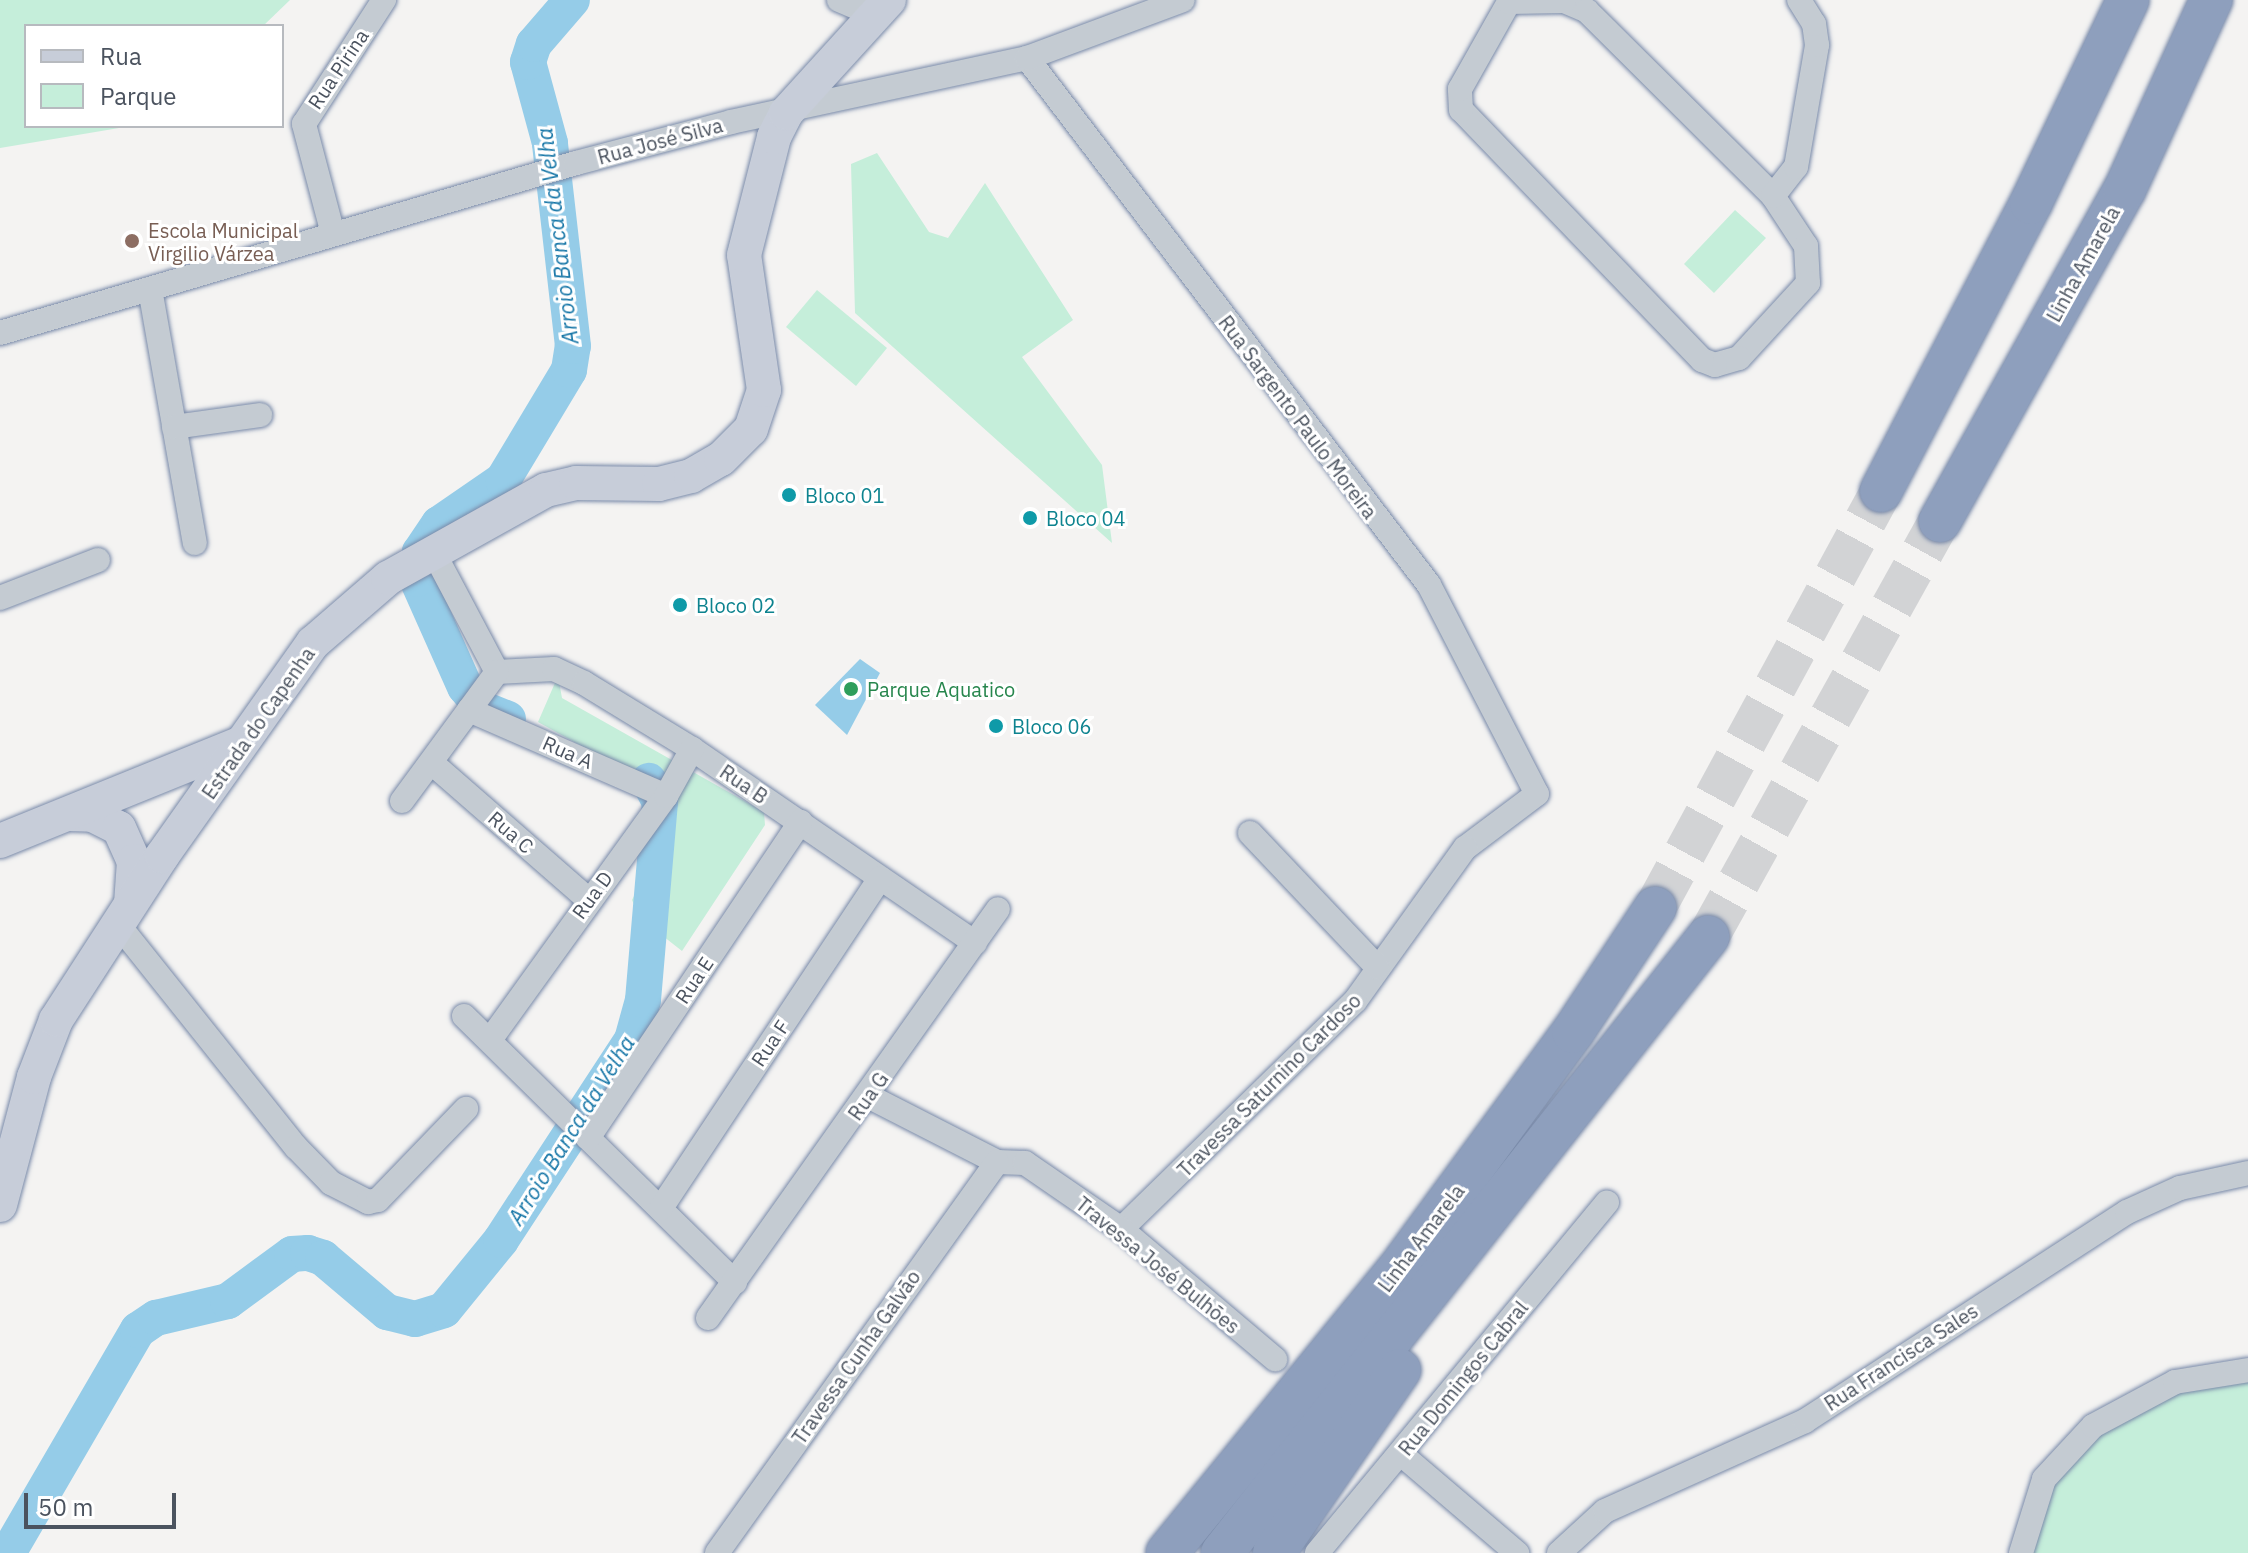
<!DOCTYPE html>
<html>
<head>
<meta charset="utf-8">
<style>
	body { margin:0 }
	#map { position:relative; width:2248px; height:1553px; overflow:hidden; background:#f4f3f2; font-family:"IBM Plex Sans",sans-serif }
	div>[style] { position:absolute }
	.green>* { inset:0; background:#c5eeda }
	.water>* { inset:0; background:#95cce8 }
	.river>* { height:36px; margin:-18px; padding:0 18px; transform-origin:18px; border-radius:18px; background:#95cce8 }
	.highway-tunnel>* { height:42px; margin-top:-21px; transform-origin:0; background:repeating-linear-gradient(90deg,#d2d3d5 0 42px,transparent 0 63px) }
	.roads { filter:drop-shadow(0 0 2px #798aa9) drop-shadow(0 0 2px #798aa9) }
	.street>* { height:24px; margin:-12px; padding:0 12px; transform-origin:12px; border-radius:12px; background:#c4cbd2 }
	.secondary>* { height:34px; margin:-17px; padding:0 17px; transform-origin:17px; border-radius:17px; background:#c7cdd9 }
	.highway>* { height:42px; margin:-21px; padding:0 21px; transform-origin:21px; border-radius:21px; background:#8e9fbd }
	.dots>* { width:22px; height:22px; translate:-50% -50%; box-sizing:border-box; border:4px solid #fff; border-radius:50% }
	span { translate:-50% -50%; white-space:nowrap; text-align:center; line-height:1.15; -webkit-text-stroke:6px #fff; paint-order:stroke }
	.street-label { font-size:20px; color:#4b535f }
	.education-label { font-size:20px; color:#785e54 }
	.left { translate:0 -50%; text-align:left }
	.culture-label { font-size:20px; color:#0d838f }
	.leisure-label { font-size:20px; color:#27864d }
	.water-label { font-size:22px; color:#1676a7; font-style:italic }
	.legend { position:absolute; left:24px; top:24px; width:260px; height:104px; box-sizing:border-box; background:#fff; border:2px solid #b7babf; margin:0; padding:10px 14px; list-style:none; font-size:24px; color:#4b535f }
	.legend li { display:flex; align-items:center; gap:16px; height:40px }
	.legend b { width:40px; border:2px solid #b7babf }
	.scale { position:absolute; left:24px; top:1493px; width:152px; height:36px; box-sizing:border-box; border:4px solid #4b535f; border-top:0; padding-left:10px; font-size:24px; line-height:28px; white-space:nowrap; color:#4b535f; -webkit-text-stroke:6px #fff; paint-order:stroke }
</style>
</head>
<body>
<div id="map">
	<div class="green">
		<div style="clip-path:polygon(0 0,290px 0,263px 26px,26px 26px,26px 126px,131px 126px,0 148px)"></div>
		<div style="clip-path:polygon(877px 153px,929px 232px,948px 238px,985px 183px,1073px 320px,1022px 357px,1102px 465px,1112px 543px,855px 313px,851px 164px)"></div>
		<div style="clip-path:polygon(1735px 210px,1766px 238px,1714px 293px,1684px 264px)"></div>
		<div style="clip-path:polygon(817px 290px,887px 348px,856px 386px,786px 327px)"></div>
		<div style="clip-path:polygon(558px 676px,562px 698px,764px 812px,765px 825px,682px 951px,640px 918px,632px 900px,655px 854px,657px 788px,538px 722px)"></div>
		<div style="clip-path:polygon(2248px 1378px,2248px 1553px,2022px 1553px,2037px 1494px,2084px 1439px,2185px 1386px)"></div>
	</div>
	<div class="water">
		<div style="clip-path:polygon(860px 659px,880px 673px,847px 735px,815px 705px)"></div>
	</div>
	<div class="river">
		<div style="left:508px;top:719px;width:27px;rotate:-158deg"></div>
		<div style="left:483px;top:709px;width:28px;rotate:-129deg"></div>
		<div style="left:465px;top:687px;width:118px;rotate:-114deg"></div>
		<div style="left:417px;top:579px;width:27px;rotate:-84deg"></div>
		<div style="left:420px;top:552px;width:34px;rotate:-56deg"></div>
		<div style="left:439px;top:524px;width:78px;rotate:-34.5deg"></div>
		<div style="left:503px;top:480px;width:128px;rotate:-59deg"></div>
		<div style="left:569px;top:370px;width:24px;rotate:-81deg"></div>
		<div style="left:573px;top:346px;width:204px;rotate:-96.5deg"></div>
		<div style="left:550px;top:143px;width:84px;rotate:-105.2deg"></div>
		<div style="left:528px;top:62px;width:19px;rotate:-72deg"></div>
		<div style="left:534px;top:44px;width:58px;rotate:-49.2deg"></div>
		<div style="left:8px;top:1553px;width:258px;rotate:-59.8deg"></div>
		<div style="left:138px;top:1330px;width:22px;rotate:-34deg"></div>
		<div style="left:156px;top:1318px;width:74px;rotate:-13.3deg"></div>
		<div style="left:228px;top:1301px;width:79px;rotate:-36.3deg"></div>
		<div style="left:292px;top:1254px;width:16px;rotate:-4deg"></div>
		<div style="left:308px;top:1253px;width:16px;rotate:18deg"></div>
		<div style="left:323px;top:1258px;width:84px;rotate:40.2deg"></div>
		<div style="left:387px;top:1312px;width:29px;rotate:14deg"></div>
		<div style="left:415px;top:1319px;width:30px;rotate:-17deg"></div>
		<div style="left:444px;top:1310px;width:90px;rotate:-50.8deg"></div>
		<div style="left:501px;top:1240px;width:239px;rotate:-56.8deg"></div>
		<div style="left:632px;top:1040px;width:41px;rotate:-74.6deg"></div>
		<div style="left:643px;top:1000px;width:199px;rotate:-85.1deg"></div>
		<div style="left:660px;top:802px;width:24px;rotate:-118deg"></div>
	</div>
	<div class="highway-tunnel">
		<div style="left:1655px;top:908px;width:474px;rotate:-61.5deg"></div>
		<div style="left:1708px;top:937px;width:476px;rotate:-60.9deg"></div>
	</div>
	<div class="roads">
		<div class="street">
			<div style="left:839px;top:0;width:38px;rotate:23deg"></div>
			<div style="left:1564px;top:1px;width:25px;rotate:23deg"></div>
			<div style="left:1587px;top:11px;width:262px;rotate:44.8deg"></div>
			<div style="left:1773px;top:196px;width:60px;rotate:56.6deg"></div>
			<div style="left:1806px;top:246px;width:37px;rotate:87deg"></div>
			<div style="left:1808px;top:283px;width:102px;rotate:132.6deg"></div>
			<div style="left:1739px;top:358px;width:25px;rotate:164deg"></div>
			<div style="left:1715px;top:365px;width:14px;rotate:-159deg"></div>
			<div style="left:1702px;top:360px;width:347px;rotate:-133.9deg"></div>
			<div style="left:1461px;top:110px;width:21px;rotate:-93deg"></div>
			<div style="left:1460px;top:89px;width:100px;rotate:-60.6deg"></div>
			<div style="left:1509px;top:2px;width:55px;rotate:-1deg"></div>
			<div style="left:1027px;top:58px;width:663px;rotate:52.66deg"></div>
			<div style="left:1429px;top:585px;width:235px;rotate:62.7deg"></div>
			<div style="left:1537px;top:794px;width:90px;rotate:143.1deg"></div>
			<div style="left:1465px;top:848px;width:188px;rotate:125.7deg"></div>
			<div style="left:1355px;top:1001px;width:327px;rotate:135.7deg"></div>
			<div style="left:1773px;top:196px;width:37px;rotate:-52deg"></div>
			<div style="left:1796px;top:167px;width:124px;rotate:-80.2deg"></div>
			<div style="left:1817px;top:45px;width:21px;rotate:-98deg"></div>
			<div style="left:1814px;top:24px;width:28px;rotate:-122deg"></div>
			<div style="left:333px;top:234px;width:114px;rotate:-104.8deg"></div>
			<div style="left:304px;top:124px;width:148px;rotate:-57.2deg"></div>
			<div style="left:150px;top:289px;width:258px;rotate:80deg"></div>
			<div style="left:0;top:333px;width:601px;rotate:-16.44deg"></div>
			<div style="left:576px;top:163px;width:160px;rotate:-14.8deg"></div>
			<div style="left:731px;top:122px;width:303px;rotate:-12.2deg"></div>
			<div style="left:1027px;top:58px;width:166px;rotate:-20.4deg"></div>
			<div style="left:174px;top:427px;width:87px;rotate:-7.9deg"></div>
			<div style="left:434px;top:553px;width:135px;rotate:62.1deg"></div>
			<div style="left:497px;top:672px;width:57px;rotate:-3deg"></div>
			<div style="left:554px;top:669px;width:33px;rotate:25deg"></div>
			<div style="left:584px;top:683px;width:127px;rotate:31.4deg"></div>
			<div style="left:692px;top:749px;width:343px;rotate:34.4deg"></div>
			<div style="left:0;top:598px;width:105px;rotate:-21.2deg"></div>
			<div style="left:469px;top:710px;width:215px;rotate:23.6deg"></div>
			<div style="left:433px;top:764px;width:206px;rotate:41.1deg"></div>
			<div style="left:402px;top:801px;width:160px;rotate:-53.6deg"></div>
			<div style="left:1250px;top:833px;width:185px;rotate:46.5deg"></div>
			<div style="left:117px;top:923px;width:287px;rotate:51.4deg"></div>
			<div style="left:296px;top:1147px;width:50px;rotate:45.8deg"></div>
			<div style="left:331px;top:1183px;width:42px;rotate:27.2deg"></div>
			<div style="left:368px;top:1202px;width:10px;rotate:-11deg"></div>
			<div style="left:378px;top:1200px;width:127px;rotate:-46deg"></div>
			<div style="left:464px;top:1016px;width:380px;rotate:44.5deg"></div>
			<div style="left:490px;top:1040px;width:301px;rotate:-54.2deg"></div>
			<div style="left:666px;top:796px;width:54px;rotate:-61deg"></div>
			<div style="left:868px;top:1096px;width:145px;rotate:27.1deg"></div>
			<div style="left:997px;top:1162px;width:28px;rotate:2deg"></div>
			<div style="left:1025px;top:1163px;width:116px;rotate:34.5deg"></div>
			<div style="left:1121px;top:1229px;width:202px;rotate:40.2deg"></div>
			<div style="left:588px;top:1138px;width:381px;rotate:-56.1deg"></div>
			<div style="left:661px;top:1208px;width:396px;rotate:-56.4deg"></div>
			<div style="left:708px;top:1318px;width:501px;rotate:-54.66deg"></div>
			<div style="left:1401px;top:1454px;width:153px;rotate:40.5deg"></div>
			<div style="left:717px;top:1553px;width:481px;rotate:-54.4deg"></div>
			<div style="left:1317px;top:1553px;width:455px;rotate:-50.4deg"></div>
			<div style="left:1559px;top:1553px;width:62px;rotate:-42.4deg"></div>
			<div style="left:1605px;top:1511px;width:219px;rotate:-24.2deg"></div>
			<div style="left:1805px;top:1421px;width:384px;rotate:-33deg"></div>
			<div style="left:2127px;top:1212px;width:58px;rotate:-24.4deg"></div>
			<div style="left:2180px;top:1188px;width:70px;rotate:-12.4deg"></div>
			<div style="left:2021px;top:1553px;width:77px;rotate:-72.7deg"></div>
			<div style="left:2044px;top:1479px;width:72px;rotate:-47.2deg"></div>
			<div style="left:2093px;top:1426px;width:93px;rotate:-28.2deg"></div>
			<div style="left:2175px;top:1382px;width:74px;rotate:-9.3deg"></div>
		</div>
		<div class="secondary">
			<div style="left:69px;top:814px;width:24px;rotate:2deg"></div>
			<div style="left:93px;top:815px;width:29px;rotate:27deg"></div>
			<div style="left:119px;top:828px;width:36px;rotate:66deg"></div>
			<div style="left:134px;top:861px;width:39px;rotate:94deg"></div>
			<div style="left:0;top:841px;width:260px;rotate:-22.1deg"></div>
			<div style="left:0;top:1205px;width:132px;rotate:-75.1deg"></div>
			<div style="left:34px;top:1077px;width:61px;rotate:-68.9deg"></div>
			<div style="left:56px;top:1020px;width:195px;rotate:-57.1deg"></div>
			<div style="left:162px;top:856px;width:261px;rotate:-54.7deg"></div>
			<div style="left:313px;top:643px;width:99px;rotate:-40.9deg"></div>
			<div style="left:388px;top:578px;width:181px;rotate:-29.1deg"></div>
			<div style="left:546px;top:490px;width:31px;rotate:-13deg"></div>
			<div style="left:576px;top:483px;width:83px;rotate:0.7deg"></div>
			<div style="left:659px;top:484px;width:33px;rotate:-14deg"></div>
			<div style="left:691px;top:476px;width:34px;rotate:-30deg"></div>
			<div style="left:721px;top:459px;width:42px;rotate:-45deg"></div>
			<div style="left:751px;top:429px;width:41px;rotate:-71.6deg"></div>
			<div style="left:764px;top:390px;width:136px;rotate:-98.4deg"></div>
			<div style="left:744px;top:255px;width:122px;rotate:-75.7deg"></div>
			<div style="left:774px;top:137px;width:27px;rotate:-63deg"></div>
			<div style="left:786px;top:113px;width:153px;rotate:-47.7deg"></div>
		</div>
		<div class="highway">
			<div style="left:1881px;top:491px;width:325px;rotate:-62.5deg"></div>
			<div style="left:2031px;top:203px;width:225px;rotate:-64.5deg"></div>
			<div style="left:1940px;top:521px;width:380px;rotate:-60.9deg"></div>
			<div style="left:2125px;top:189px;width:208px;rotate:-65.5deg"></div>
			<div style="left:1167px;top:1553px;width:365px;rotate:-50.8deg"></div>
			<div style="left:1398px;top:1270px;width:295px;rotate:-53.7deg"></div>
			<div style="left:1573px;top:1032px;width:149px;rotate:-56.5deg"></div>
			<div style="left:1222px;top:1553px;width:785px;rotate:-51.73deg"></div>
			<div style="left:1274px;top:1553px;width:222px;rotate:-55.5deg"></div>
		</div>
	</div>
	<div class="dots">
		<div style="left:132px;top:241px;background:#8d6e63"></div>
		<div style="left:789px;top:495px;background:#0f9aa8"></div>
		<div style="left:1030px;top:518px;background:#0f9aa8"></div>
		<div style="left:680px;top:605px;background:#0f9aa8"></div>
		<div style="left:851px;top:689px;background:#2e9e5b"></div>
		<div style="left:996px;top:726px;background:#0f9aa8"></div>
	</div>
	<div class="street-label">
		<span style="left:338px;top:69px;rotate:-56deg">Rua Pirina</span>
		<span style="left:660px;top:141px;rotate:-15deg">Rua José Silva</span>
		<span style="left:2083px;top:264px;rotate:-61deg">Linha Amarela</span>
		<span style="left:1298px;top:417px;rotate:53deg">Rua Sargento Paulo Moreira</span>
		<span style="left:258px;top:723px;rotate:-55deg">Estrada do Capenha</span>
		<span style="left:568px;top:752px;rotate:24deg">Rua A</span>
		<span style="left:744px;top:784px;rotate:34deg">Rua B</span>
		<span style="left:511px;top:832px;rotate:41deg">Rua C</span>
		<span style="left:592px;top:895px;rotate:-54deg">Rua D</span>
		<span style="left:694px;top:980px;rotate:-56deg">Rua E</span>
		<span style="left:770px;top:1043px;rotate:-56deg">Rua F</span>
		<span style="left:1269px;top:1085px;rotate:-45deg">Travessa Saturnino Cardoso</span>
		<span style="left:868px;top:1096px;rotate:-55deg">Rua G</span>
		<span style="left:1421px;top:1238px;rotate:-53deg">Linha Amarela</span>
		<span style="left:1158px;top:1265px;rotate:39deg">Travessa José Bulhões</span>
		<span style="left:856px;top:1357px;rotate:-55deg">Travessa Cunha Galvão</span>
		<span style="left:1901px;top:1357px;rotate:-33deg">Rua Francisca Sales</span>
		<span style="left:1463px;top:1378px;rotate:-51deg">Rua Domingos Cabral</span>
	</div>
	<div class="education-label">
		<span class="left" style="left:148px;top:242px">Escola Municipal<br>Virgilio Várzea</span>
	</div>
	<div class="culture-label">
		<span class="left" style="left:805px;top:495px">Bloco 01</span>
		<span class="left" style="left:1046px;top:518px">Bloco 04</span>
		<span class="left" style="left:696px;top:605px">Bloco 02</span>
		<span class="left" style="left:1012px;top:726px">Bloco 06</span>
	</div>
	<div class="leisure-label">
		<span class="left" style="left:867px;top:689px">Parque Aquatico</span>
	</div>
	<div class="water-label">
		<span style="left:557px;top:236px;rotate:-97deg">Arroio Banca da Velha</span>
		<span style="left:571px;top:1130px;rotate:-58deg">Arroio Banca da Velha</span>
	</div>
	<ul class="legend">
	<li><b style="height:10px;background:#c7cdd9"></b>Rua</li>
	<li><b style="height:22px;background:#c5eeda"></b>Parque</li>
	</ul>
	<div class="scale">50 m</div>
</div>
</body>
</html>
